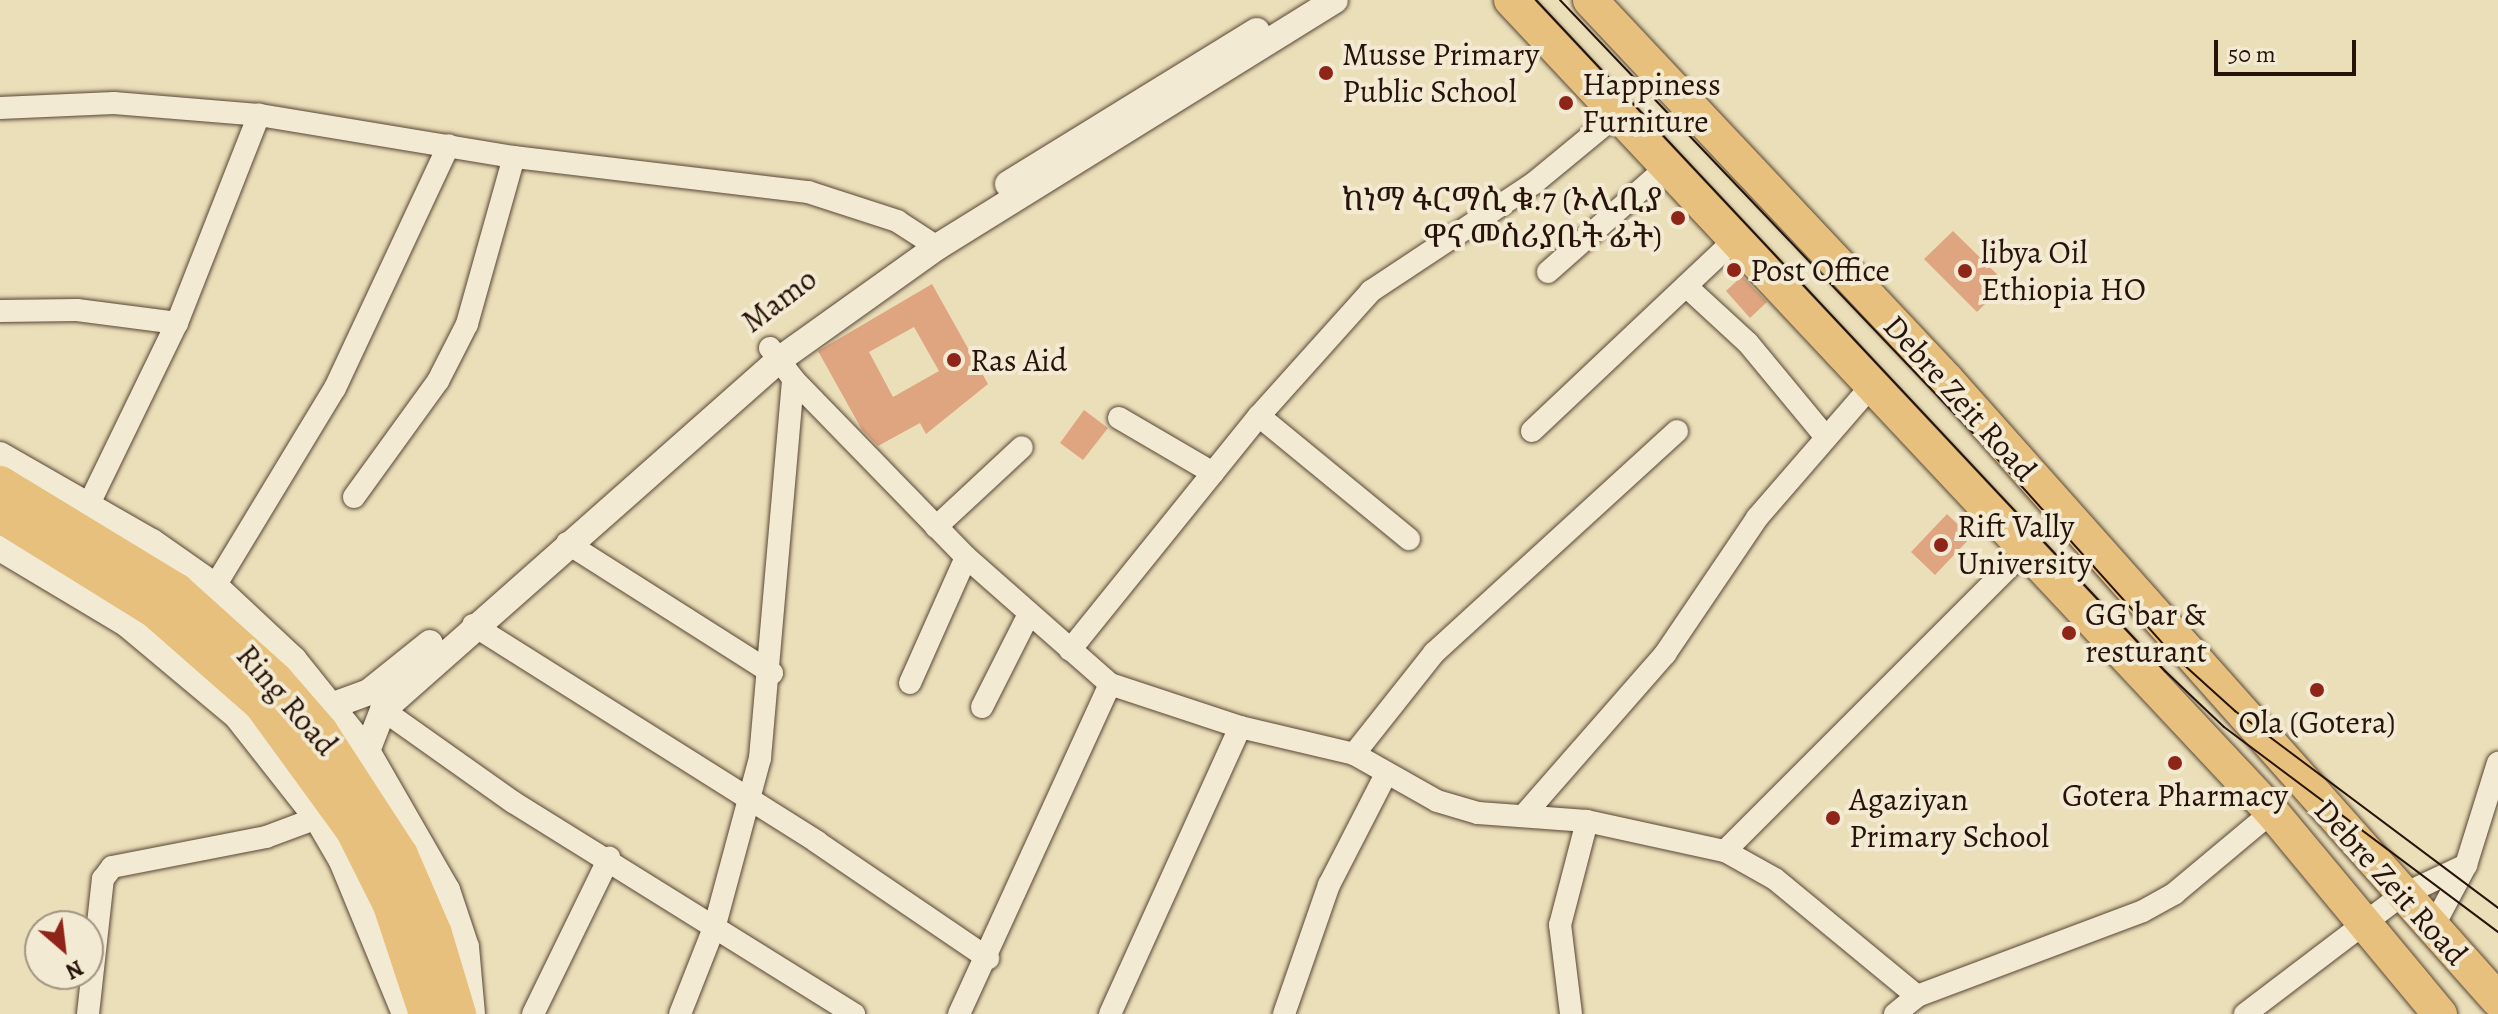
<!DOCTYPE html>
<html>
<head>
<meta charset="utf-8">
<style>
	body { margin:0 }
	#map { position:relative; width:2498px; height:1014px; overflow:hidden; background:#ebdfb9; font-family:Alegreya,"Noto Serif Ethiopic",serif }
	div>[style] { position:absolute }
	.building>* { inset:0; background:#dfa580 }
	.roads { filter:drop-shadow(0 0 2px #584636) drop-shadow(0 0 2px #584636) }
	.minor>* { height:22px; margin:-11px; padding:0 11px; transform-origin:11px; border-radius:11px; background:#f2ead2 }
	.tertiary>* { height:26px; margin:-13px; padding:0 13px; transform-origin:13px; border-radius:13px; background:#f2ead2 }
	.primary>* { height:34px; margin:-17px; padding:0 17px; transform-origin:17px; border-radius:17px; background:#e6c07c }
	.trunk>* { height:36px; margin:-18px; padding:0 18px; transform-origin:18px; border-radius:18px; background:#e6c07c }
	.tram>* { height:2px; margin:-1px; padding:0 1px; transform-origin:1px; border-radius:1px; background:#27130a }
	.dots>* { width:22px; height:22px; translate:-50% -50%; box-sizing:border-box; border:4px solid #f2ead2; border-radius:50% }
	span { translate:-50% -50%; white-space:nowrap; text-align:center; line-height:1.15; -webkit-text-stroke:8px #f2ead2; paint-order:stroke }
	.poi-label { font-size:32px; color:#27130a }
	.left { translate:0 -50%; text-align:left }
	.right { translate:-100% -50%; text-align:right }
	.street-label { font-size:32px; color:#27130a }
	.north { position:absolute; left:24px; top:910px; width:80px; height:80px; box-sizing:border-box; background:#f2ead2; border:2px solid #a19482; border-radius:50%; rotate:152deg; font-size:22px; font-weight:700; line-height:32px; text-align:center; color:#27130a }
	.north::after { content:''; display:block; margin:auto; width:28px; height:36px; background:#8f2418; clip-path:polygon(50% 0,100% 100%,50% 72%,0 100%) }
	.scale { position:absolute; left:2214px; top:40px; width:142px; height:36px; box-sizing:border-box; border:4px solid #27130a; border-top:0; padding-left:10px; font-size:24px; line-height:28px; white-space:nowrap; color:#27130a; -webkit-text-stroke:6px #f2ead2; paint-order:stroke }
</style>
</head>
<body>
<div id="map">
	<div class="building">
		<div style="clip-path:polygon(1953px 231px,2006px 283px,1977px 312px,1924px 259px)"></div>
		<div style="clip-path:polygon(1742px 276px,1767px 302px,1750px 318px,1726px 291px)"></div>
		<div style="clip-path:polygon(evenodd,932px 284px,988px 384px,926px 434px,920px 423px,878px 446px,862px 430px,818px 351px,932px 284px,914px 327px,939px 371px,893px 397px,869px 352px,914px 327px)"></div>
		<div style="clip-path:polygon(1084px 410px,1108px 428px,1083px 460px,1060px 443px)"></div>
		<div style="clip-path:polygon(1947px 514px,1971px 537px,1935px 575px,1911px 552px)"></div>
	</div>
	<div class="roads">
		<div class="minor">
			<div style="left:0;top:108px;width:114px;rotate:-2.5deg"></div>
			<div style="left:114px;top:103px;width:145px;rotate:4.7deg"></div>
			<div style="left:259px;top:115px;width:258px;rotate:9.4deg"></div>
			<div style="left:514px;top:157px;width:296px;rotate:6.8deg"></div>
			<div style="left:808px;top:192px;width:94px;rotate:18deg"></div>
			<div style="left:897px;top:221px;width:48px;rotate:33deg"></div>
			<div style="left:1548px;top:272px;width:162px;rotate:-41.5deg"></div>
			<div style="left:1686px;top:286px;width:84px;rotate:42.6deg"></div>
			<div style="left:1748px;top:343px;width:121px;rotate:50.4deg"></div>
			<div style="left:0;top:311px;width:77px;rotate:-0.7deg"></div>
			<div style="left:77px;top:310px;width:101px;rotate:7.4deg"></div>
			<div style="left:770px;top:348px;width:39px;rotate:53deg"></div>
			<div style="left:793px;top:379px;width:248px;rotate:45.8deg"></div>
			<div style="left:966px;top:557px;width:192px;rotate:41.4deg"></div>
			<div style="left:1110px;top:684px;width:137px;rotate:18.3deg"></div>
			<div style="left:1240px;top:727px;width:117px;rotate:13.3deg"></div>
			<div style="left:1354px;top:754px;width:95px;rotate:29.5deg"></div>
			<div style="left:1437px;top:801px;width:43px;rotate:16.3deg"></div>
			<div style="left:1478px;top:813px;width:109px;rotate:4.2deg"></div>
			<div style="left:1587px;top:821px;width:141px;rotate:12.3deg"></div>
			<div style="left:1725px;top:851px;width:426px;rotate:-45deg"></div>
			<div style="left:1259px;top:416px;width:194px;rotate:39.4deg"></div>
			<div style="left:1119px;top:418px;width:109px;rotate:30.3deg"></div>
			<div style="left:1532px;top:431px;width:282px;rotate:-43.3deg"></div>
			<div style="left:354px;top:497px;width:143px;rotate:-54.1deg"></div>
			<div style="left:438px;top:381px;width:64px;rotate:-63deg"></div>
			<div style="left:467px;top:324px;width:173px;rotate:-74.3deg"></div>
			<div style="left:88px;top:506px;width:203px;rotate:-64.1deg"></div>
			<div style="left:177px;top:323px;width:224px;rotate:-68.5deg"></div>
			<div style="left:936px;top:527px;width:117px;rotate:-42.9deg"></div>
			<div style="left:567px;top:543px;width:243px;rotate:32.4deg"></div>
			<div style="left:215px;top:586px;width:232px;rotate:-58.8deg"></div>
			<div style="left:335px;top:388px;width:268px;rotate:-64.9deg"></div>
			<div style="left:473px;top:625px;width:407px;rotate:32.2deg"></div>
			<div style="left:817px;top:842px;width:207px;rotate:34.2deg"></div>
			<div style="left:1070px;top:650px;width:301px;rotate:-51.1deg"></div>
			<div style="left:1259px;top:416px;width:168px;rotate:-48.1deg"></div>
			<div style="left:1371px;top:291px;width:196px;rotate:-33.5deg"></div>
			<div style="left:1534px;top:183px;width:110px;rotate:-39.5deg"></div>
			<div style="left:910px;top:683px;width:138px;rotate:-66deg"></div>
			<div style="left:982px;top:707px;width:104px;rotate:-63.2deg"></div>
			<div style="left:383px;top:710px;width:159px;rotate:35.3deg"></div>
			<div style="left:513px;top:802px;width:402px;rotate:31.9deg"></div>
			<div style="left:1354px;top:754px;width:129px;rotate:-51.6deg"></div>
			<div style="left:1434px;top:653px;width:329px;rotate:-42.4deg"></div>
			<div style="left:1525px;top:814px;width:213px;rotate:-48.8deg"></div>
			<div style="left:1665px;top:654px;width:164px;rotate:-55.9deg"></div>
			<div style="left:1757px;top:518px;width:180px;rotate:-49.1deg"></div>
			<div style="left:1725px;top:851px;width:57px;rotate:29.2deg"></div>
			<div style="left:1775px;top:879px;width:184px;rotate:39.5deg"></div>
			<div style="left:2432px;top:929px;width:72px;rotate:-62deg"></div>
			<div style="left:2466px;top:865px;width:107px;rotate:-72.6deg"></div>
			<div style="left:88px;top:1014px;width:136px;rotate:-83.7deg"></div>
			<div style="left:103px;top:879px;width:15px;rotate:-53deg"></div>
			<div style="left:112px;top:867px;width:157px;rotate:-11deg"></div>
			<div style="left:266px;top:837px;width:54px;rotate:-20.4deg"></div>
			<div style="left:533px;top:1014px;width:174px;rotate:-64deg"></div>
			<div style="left:680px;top:1014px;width:96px;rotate:-68.5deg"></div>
			<div style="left:715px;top:925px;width:173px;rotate:-74.9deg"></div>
			<div style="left:760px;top:758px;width:380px;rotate:-85deg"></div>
			<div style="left:959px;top:1014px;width:363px;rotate:-65.4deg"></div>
			<div style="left:1110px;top:1014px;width:315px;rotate:-65.6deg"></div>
			<div style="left:1284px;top:1014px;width:137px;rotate:-70.8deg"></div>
			<div style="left:1329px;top:885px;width:125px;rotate:-62.8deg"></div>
			<div style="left:1571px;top:1014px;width:90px;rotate:-97deg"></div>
			<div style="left:1560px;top:925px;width:107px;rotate:-75.4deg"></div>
			<div style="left:1895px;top:1014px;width:28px;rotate:-39deg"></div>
			<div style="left:1917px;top:996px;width:241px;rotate:-20.6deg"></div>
			<div style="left:2143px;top:911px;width:37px;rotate:-29deg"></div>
			<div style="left:2175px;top:893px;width:126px;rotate:-39.9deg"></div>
			<div style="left:2245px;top:1014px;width:197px;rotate:-37.2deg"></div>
			<div style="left:2402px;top:895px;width:71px;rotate:-25.1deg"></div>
		</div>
		<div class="tertiary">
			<div style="left:1008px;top:184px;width:292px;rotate:-31.6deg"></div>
			<div style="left:0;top:455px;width:175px;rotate:29.8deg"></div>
			<div style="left:152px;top:542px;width:77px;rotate:34.9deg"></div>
			<div style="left:215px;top:586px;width:108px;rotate:43.1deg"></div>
			<div style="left:294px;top:660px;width:117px;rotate:51.3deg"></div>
			<div style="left:367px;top:751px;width:160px;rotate:60.1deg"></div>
			<div style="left:447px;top:890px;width:60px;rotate:71.6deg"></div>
			<div style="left:466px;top:947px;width:67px;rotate:84.9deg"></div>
			<div style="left:0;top:548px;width:148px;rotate:30.9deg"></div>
			<div style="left:127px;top:624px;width:142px;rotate:39.9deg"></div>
			<div style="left:236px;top:715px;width:131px;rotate:51.8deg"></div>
			<div style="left:317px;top:818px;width:50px;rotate:59.8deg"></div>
			<div style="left:342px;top:861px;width:165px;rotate:67.6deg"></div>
			<div style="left:331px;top:706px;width:40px;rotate:-20.2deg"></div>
			<div style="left:369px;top:692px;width:78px;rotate:-38.8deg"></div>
			<div style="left:367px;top:751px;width:44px;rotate:-68.7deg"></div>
			<div style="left:383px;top:710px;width:530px;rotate:-41.48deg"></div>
			<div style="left:780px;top:359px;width:193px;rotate:-35.5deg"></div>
			<div style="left:937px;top:247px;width:468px;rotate:-31.8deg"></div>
		</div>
		<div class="primary">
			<div style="left:1511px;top:0;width:1113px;rotate:46.86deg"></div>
			<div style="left:2272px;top:812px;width:263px;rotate:50.3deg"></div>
			<div style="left:1590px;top:0;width:521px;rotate:46.79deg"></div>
			<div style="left:1947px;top:380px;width:829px;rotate:48.37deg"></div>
		</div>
		<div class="trunk">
			<div style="left:0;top:484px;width:206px;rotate:31.3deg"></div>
			<div style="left:176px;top:591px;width:133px;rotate:42deg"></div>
			<div style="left:275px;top:680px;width:69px;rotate:49.1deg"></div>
			<div style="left:320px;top:732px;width:147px;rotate:57deg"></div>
			<div style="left:400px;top:855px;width:86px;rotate:66.7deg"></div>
			<div style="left:434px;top:934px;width:84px;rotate:73.3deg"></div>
			<div style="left:0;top:514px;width:182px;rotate:31.8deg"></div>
			<div style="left:155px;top:610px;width:141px;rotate:41.3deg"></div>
			<div style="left:261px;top:703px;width:156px;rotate:53.9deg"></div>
			<div style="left:353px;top:829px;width:85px;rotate:63.4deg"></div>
			<div style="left:391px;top:905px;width:115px;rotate:71.7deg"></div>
		</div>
	</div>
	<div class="tram">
		<div style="left:1536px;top:0;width:920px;rotate:46.85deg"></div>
		<div style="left:2165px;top:671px;width:81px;rotate:43.5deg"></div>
		<div style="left:2224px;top:727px;width:342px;rotate:36.8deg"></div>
		<div style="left:1560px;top:0;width:623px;rotate:46.37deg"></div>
		<div style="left:1990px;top:451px;width:274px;rotate:48.1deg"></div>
		<div style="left:2173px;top:655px;width:84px;rotate:42.1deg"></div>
		<div style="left:2235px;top:711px;width:329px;rotate:36.8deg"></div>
	</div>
	<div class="dots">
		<div style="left:1326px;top:73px;background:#8f2418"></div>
		<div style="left:1566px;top:103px;background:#8f2418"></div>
		<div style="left:1678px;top:218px;background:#8f2418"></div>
		<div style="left:1734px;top:270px;background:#8f2418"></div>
		<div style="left:1965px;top:271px;background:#8f2418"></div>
		<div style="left:954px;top:360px;background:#8f2418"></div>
		<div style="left:1941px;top:545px;background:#8f2418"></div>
		<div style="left:2069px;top:633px;background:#8f2418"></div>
		<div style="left:2317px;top:690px;background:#8f2418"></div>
		<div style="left:2175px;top:763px;background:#8f2418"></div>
		<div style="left:1833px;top:818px;background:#8f2418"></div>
	</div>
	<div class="poi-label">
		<span class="left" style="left:1342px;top:73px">Musse Primary<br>Public School</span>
		<span class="left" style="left:1582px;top:103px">Happiness<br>Furniture</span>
		<span class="right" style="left:1662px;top:218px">ከነማ ፋርማሲ ቁ.7 (ኦሊቢያ<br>ዋና መስሪያቤት ፊት)</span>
		<span class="left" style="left:1981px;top:271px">libya Oil<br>Ethiopia HO</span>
		<span class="left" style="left:1750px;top:270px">Post Office</span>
		<span class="left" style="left:970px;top:360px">Ras Aid</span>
		<span class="left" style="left:1957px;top:545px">Rift Vally<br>University</span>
		<span class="left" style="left:2085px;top:633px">GG bar &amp;<br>resturant</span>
		<span style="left:2317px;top:722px">Ola (Gotera)</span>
		<span style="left:2175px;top:795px">Gotera Pharmacy</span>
		<span class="left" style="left:1849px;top:818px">Agaziyan<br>Primary School</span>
	</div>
	<div class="street-label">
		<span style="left:779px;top:300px;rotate:-37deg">Mamo</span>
		<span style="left:1960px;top:398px;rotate:48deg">Debre Zeit Road</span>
		<span style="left:287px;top:700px;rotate:49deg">Ring Road</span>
		<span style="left:2391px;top:882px;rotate:48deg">Debre Zeit Road</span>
	</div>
	<div class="north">N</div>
	<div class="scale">50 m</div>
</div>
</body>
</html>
